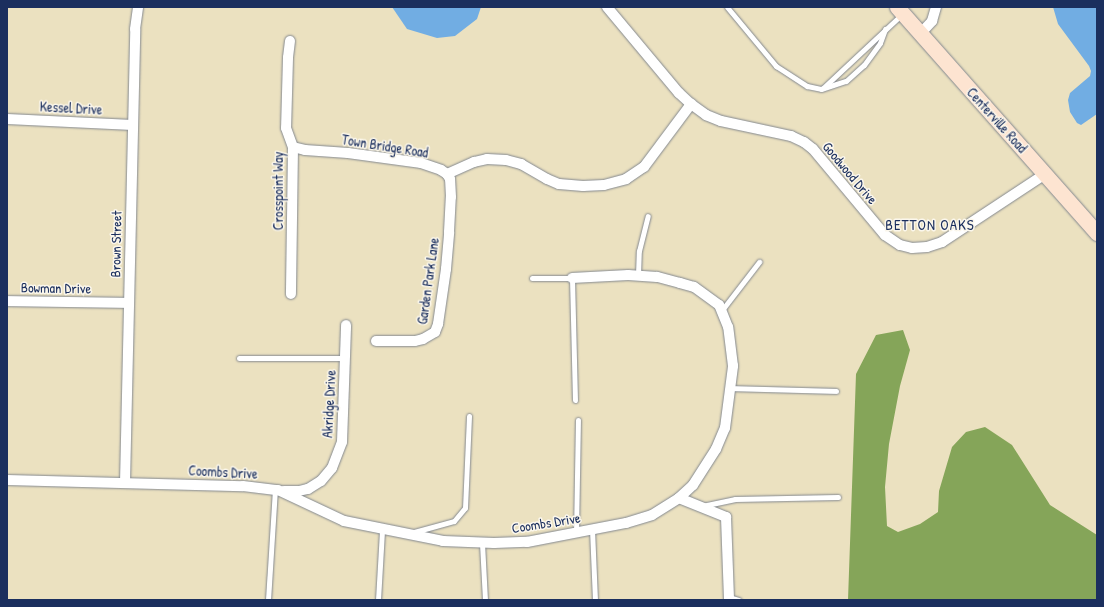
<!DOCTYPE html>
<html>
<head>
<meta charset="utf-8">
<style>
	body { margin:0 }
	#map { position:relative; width:1104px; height:607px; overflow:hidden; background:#ebe1c0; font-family:"Patrick Hand",sans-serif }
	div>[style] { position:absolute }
	.forest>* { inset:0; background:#85a559 }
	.water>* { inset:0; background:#71ade3 }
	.roads { filter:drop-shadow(0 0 1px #83888f) drop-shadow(0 0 1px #83888f) }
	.lane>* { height:5px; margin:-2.5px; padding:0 2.5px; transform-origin:2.5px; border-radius:2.5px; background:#fff }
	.street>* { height:10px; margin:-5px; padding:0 5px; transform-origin:5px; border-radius:5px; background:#fff }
	.secondary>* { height:15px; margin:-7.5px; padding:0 7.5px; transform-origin:7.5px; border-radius:7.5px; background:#fde4d1 }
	span { translate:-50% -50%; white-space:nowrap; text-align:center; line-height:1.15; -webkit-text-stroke:3px #fbf7ec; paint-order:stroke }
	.street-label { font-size:14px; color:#1b2f5e }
	.neighbourhood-label { font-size:15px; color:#1b2f5e; letter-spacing:1px }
	.frame { position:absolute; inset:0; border:8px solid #1b2f5e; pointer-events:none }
</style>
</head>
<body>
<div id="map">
	<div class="forest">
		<div style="clip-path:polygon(903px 330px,910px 350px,900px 386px,889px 444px,885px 487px,887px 526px,898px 532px,920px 524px,938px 512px,939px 491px,952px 447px,966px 432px,985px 427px,1012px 445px,1050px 505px,1097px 535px,1097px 600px,848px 600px,856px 374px,876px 335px)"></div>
	</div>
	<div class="water">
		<div style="clip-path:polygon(392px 7px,481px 7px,477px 19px,455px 36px,437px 38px,407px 29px)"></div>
		<div style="clip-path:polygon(1053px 7px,1097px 7px,1097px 114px,1081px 125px,1077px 123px,1070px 112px,1068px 100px,1070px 93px,1090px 76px,1091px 71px,1089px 66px,1058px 24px)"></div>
	</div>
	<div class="roads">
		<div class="lane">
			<div style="left:727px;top:7px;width:77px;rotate:50.3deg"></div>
			<div style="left:776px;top:66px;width:37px;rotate:33deg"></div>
			<div style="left:807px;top:86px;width:14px;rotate:12deg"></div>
			<div style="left:821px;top:89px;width:26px;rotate:-18deg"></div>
			<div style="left:846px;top:81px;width:24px;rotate:-42deg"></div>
			<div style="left:864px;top:65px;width:27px;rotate:-54deg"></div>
			<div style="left:880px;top:43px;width:15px;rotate:-70deg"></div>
			<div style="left:823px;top:88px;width:108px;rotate:-43.1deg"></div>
			<div style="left:638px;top:275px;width:24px;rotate:-88deg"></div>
			<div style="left:639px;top:251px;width:36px;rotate:-76deg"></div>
			<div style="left:532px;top:278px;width:40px"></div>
			<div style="left:572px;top:278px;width:122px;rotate:88.6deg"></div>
			<div style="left:722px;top:310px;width:61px;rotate:-52.4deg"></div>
			<div style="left:239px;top:358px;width:106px"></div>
			<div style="left:730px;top:388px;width:106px;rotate:1.6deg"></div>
			<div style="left:702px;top:506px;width:34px;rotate:-12deg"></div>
			<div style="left:735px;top:499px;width:103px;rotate:-1.1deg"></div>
			<div style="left:592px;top:529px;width:71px;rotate:87.6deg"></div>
			<div style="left:414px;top:532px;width:41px;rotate:-15.4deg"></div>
			<div style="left:454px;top:521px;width:17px;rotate:-50deg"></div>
			<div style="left:465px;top:508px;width:92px;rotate:-87.5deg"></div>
			<div style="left:576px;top:533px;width:113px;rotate:-89deg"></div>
			<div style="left:482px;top:543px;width:57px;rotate:87deg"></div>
			<div style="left:729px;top:597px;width:10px;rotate:17deg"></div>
			<div style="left:268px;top:600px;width:110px;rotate:-86.4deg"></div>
			<div style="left:378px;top:600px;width:70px;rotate:-86.7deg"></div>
		</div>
		<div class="street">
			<div style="left:607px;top:7px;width:112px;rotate:50.1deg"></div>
			<div style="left:679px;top:93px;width:16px;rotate:43deg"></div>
			<div style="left:691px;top:104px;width:19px;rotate:36deg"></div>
			<div style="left:706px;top:115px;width:16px;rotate:22deg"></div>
			<div style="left:721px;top:121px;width:72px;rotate:12.1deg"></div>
			<div style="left:791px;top:136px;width:14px;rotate:25deg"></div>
			<div style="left:804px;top:142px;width:11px;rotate:38deg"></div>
			<div style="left:813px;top:149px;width:112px;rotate:50.1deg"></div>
			<div style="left:885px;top:235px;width:18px;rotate:34deg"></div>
			<div style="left:900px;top:245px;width:12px;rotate:14deg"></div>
			<div style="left:912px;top:248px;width:15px;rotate:-4deg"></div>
			<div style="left:927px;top:247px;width:16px;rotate:-18deg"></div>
			<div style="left:942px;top:242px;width:123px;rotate:-33.4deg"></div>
			<div style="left:920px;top:34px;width:18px;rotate:-47deg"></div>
			<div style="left:932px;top:21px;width:15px;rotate:-74deg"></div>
			<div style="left:290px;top:41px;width:17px;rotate:97deg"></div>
			<div style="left:288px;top:58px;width:70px;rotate:91.6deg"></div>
			<div style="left:286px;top:128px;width:20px;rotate:70deg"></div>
			<div style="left:293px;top:147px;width:147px;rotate:90.8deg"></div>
			<div style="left:7px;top:119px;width:126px;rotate:2.7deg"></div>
			<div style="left:293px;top:147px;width:12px;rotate:14deg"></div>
			<div style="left:305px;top:150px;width:43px;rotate:4deg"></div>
			<div style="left:348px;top:153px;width:74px;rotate:7.8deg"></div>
			<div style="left:421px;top:163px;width:21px;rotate:19deg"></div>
			<div style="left:441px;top:170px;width:7px;rotate:34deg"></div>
			<div style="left:447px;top:174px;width:30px;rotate:-24deg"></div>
			<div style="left:474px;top:162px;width:13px;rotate:-13deg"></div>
			<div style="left:487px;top:159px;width:19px;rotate:3deg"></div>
			<div style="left:506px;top:160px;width:16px;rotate:15deg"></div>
			<div style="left:521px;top:164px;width:30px;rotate:30deg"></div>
			<div style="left:547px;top:179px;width:13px;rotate:23deg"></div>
			<div style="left:559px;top:184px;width:24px;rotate:5deg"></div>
			<div style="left:583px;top:186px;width:21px;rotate:-3deg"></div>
			<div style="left:604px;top:185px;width:23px;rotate:-15deg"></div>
			<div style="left:626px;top:179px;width:22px;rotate:-34deg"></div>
			<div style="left:644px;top:167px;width:79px;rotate:-53.3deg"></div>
			<div style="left:7px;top:301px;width:122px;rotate:0.9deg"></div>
			<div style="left:376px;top:341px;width:39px"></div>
			<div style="left:415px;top:341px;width:8px;rotate:-14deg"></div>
			<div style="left:423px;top:339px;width:14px;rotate:-30deg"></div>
			<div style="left:435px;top:332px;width:9px;rotate:-69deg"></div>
			<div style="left:438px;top:324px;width:56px;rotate:-81.7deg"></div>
			<div style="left:446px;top:269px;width:37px;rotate:-85deg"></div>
			<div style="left:449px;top:232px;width:35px;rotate:-87deg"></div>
			<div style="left:451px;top:197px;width:18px;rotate:-93deg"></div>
			<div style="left:450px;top:179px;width:6px;rotate:-121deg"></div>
			<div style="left:7px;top:480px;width:236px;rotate:1.5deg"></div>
			<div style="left:243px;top:486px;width:35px;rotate:7deg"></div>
			<div style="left:278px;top:490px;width:73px;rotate:25.2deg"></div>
			<div style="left:344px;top:521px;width:101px;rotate:11.4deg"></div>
			<div style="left:443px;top:541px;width:51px;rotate:2.2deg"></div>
			<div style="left:494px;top:543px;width:33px;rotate:-2deg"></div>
			<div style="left:527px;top:542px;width:101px;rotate:-10.9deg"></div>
			<div style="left:626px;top:523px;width:27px;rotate:-17deg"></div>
			<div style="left:652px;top:515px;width:32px;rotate:-32deg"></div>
			<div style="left:679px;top:498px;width:19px;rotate:-43deg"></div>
			<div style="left:693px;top:485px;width:43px;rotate:-57.4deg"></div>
			<div style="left:716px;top:449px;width:23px;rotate:-67deg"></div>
			<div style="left:725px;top:428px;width:63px;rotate:-82.6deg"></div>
			<div style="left:733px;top:366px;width:39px;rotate:-97deg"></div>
			<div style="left:728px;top:327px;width:24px;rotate:-112deg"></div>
			<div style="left:719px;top:305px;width:31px;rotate:-144deg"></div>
			<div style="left:694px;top:287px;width:15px;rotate:-164deg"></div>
			<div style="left:680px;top:283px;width:24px;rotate:-165deg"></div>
			<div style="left:657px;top:277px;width:29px;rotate:-176deg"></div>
			<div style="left:628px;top:275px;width:56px;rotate:176.9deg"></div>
			<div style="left:125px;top:483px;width:454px;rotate:-88.7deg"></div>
			<div style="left:135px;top:29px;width:22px;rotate:-82deg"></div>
			<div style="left:284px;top:491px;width:15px"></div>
			<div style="left:299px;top:491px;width:9px;rotate:-13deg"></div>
			<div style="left:308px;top:489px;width:15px;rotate:-32deg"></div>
			<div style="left:321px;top:481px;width:17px;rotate:-50deg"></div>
			<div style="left:332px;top:468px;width:28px;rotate:-69deg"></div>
			<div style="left:342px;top:442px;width:117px;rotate:-88deg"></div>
			<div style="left:679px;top:498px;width:51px;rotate:22deg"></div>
			<div style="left:726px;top:517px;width:83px;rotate:87.9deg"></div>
		</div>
		<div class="secondary">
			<div style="left:897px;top:7px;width:302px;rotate:48.5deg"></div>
		</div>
	</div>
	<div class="street-label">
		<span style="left:71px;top:108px;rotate:3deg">Kessel Drive</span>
		<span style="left:997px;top:120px;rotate:48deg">Centerville Road</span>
		<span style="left:385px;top:146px;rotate:9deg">Town Bridge Road</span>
		<span style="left:850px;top:173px;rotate:50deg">Goodwood Drive</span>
		<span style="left:278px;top:191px;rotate:-90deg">Crosspoint Way</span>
		<span style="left:116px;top:244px;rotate:-89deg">Brown Street</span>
		<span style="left:428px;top:281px;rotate:-82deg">Garden Park Lane</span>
		<span style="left:56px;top:288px;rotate:1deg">Bowman Drive</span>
		<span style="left:329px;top:404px;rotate:-87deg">Akridge Drive</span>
		<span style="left:223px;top:472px;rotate:3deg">Coombs Drive</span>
		<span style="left:546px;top:523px;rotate:-9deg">Coombs Drive</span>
	</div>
	<div class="neighbourhood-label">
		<span style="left:930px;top:225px">BETTON OAKS</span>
	</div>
	<div class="frame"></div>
</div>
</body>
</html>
